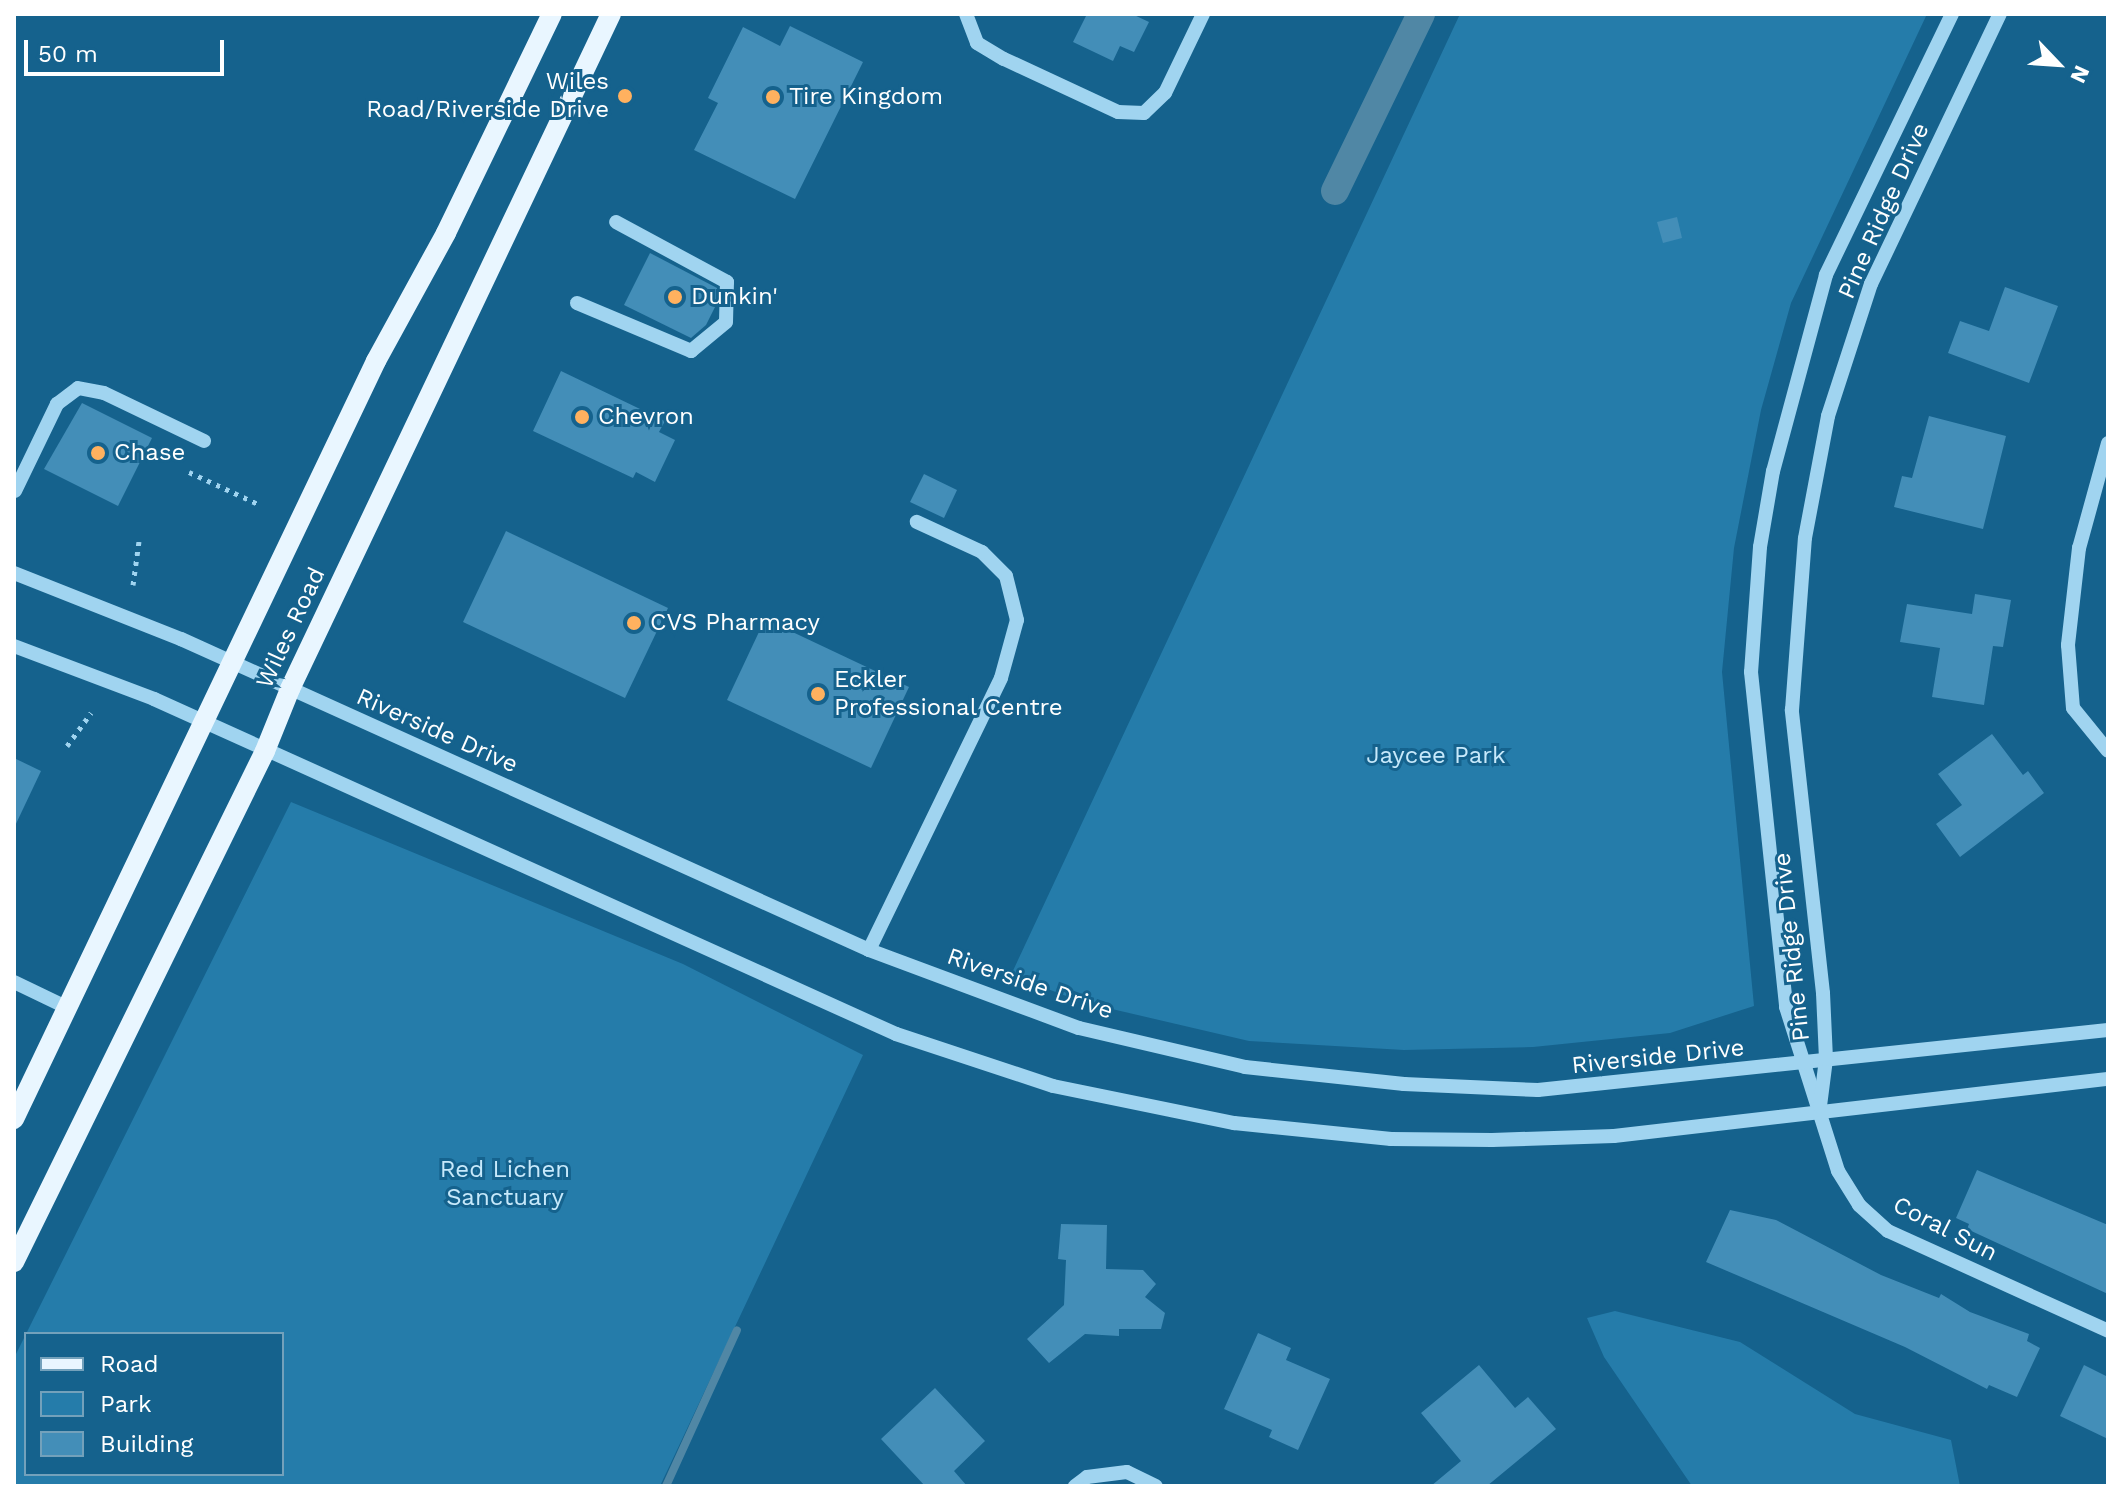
<!DOCTYPE html>
<html>
<head>
<meta charset="utf-8">
<style>
	body { margin:0 }
	#map { position:relative; width:2122px; height:1500px; overflow:hidden; background:#15628d; font-family:"Work Sans",sans-serif }
	div>[style] { position:absolute }
	.green>* { inset:0; background:#257caa }
	.stream>* { height:8px; margin:-4px; padding:0 4px; transform-origin:4px; border-radius:4px; background:#5087a5 }
	.canal>* { height:28px; margin:-14px; padding:0 14px; transform-origin:14px; border-radius:14px; background:#5087a5 }
	.building>* { inset:0; background:#438eb8 }
	.path>* { height:5px; margin-top:-2.5px; transform-origin:0; background:repeating-linear-gradient(90deg,#a0d4f0 0 4px,transparent 0 10px) }
	.minor>* { height:14px; margin:-7px; padding:0 7px; transform-origin:7px; border-radius:7px; background:#a0d4f0 }
	.major>* { height:20px; margin:-10px; padding:0 10px; transform-origin:10px; border-radius:10px; background:#e9f6ff }
	.dots>* { width:22px; height:22px; translate:-50% -50%; box-sizing:border-box; border:4px solid #15628d; border-radius:50% }
	span { translate:-50% -50%; white-space:nowrap; text-align:center; line-height:1.15; -webkit-text-stroke:6px #15628d; paint-order:stroke }
	.poi-label { font-size:24px; color:#fff }
	.right { translate:-100% -50%; text-align:right }
	.left { translate:0 -50%; text-align:left }
	.street-label { font-size:24px; color:#fff }
	.park-label { font-size:24px; color:#c7e9fb }
	.frame { position:absolute; inset:0; border:16px solid #fff; pointer-events:none }
	.legend { position:absolute; left:24px; top:1332px; width:260px; height:144px; box-sizing:border-box; background:#15628d; border:2px solid #73a1bb; margin:0; padding:10px 14px; list-style:none; font-size:24px; color:#fff }
	.legend li { display:flex; align-items:center; gap:16px; height:40px }
	.legend b { width:40px; border:2px solid #73a1bb }
	.north { position:absolute; left:2018px; top:24px; width:80px; height:80px; -webkit-text-stroke:6px #15628d; paint-order:stroke; rotate:115deg; font-size:22px; font-weight:700; line-height:32px; text-align:center; color:#fff }
	.north::after { content:''; display:block; margin:auto; width:28px; height:36px; background:#fff; clip-path:polygon(50% 0,100% 100%,50% 72%,0 100%) }
	.scale { position:absolute; left:24px; top:40px; width:200px; height:36px; box-sizing:border-box; border:4px solid #fff; border-top:0; padding-left:10px; font-size:24px; line-height:28px; white-space:nowrap; color:#fff; -webkit-text-stroke:6px #15628d; paint-order:stroke }
</style>
</head>
<body>
<div id="map">
	<div class="green">
		<div style="clip-path:polygon(1460px 14px,1927px 14px,1791px 303px,1761px 410px,1734px 548px,1722px 672px,1754px 1006px,1670px 1033px,1533px 1047px,1404px 1050px,1249px 1041px,1082px 1002px,1011px 975px)"></div>
		<div style="clip-path:polygon(291px 802px,683px 964px,863px 1055px,660px 1486px,14px 1486px,14px 1358px,26px 1334px,26px 1474px,282px 1474px,282px 1334px,26px 1334px)"></div>
		<div style="clip-path:polygon(1615px 1311px,1740px 1342px,1855px 1414px,1951px 1440px,1960px 1486px,1692px 1486px,1604px 1357px,1587px 1318px)"></div>
	</div>
	<div class="stream">
		<div style="left:666px;top:1486px;width:171px;rotate:-65.5deg"></div>
	</div>
	<div class="canal">
		<div style="left:1335px;top:191px;width:197px;rotate:-64.1deg"></div>
	</div>
	<div class="building">
		<div style="clip-path:polygon(1087px 14px,1132px 14px,1149px 22px,1134px 52px,1120px 46px,1113px 61px,1073px 42px)"></div>
		<div style="clip-path:polygon(790px 26px,863px 62px,795px 199px,694px 150px,718px 103px,708px 98px,743px 27px,780px 46px)"></div>
		<div style="clip-path:polygon(1677px 217px,1682px 238px,1663px 243px,1657px 222px)"></div>
		<div style="clip-path:polygon(650px 253px,717px 288px,716px 305px,706px 325px,691px 338px,624px 305px)"></div>
		<div style="clip-path:polygon(2005px 287px,2058px 306px,2029px 383px,1948px 353px,1960px 321px,1989px 331px)"></div>
		<div style="clip-path:polygon(561px 371px,665px 421px,659px 432px,675px 440px,655px 482px,636px 472px,633px 478px,533px 431px)"></div>
		<div style="clip-path:polygon(82px 403px,152px 438px,118px 506px,44px 469px)"></div>
		<div style="clip-path:polygon(1929px 416px,2006px 436px,1983px 529px,1894px 507px,1902px 476px,1912px 478px)"></div>
		<div style="clip-path:polygon(924px 474px,957px 490px,944px 518px,910px 502px)"></div>
		<div style="clip-path:polygon(506px 531px,668px 608px,625px 698px,463px 622px)"></div>
		<div style="clip-path:polygon(1975px 594px,2011px 600px,2003px 647px,1993px 646px,1984px 705px,1932px 697px,1940px 648px,1900px 642px,1907px 604px,1972px 614px)"></div>
		<div style="clip-path:polygon(765px 619px,909px 687px,871px 768px,727px 700px)"></div>
		<div style="clip-path:polygon(1992px 734px,2023px 775px,2028px 771px,2044px 793px,1960px 857px,1936px 824px,1962px 805px,1938px 774px)"></div>
		<div style="clip-path:polygon(14px 758px,41px 771px,14px 828px)"></div>
		<div style="clip-path:polygon(1977px 1170px,2108px 1225px,2108px 1294px,1967px 1229px,1969px 1224px,1956px 1218px)"></div>
		<div style="clip-path:polygon(1730px 1210px,1776px 1220px,1881px 1275px,1939px 1298px,1941px 1294px,1970px 1312px,2029px 1334px,2027px 1341px,2040px 1348px,2017px 1397px,1989px 1385px,1987px 1389px,1905px 1347px,1706px 1262px)"></div>
		<div style="clip-path:polygon(1061px 1224px,1107px 1225px,1106px 1269px,1143px 1270px,1156px 1284px,1145px 1297px,1165px 1313px,1161px 1329px,1119px 1329px,1119px 1336px,1085px 1334px,1049px 1363px,1027px 1339px,1064px 1305px,1066px 1260px,1058px 1259px)"></div>
		<div style="clip-path:polygon(1258px 1333px,1291px 1348px,1286px 1360px,1330px 1379px,1298px 1450px,1269px 1437px,1272px 1430px,1224px 1409px)"></div>
		<div style="clip-path:polygon(1479px 1365px,1515px 1408px,1528px 1397px,1556px 1429px,1487px 1486px,1431px 1486px,1461px 1461px,1421px 1413px)"></div>
		<div style="clip-path:polygon(2084px 1365px,2108px 1377px,2108px 1439px,2060px 1416px)"></div>
		<div style="clip-path:polygon(935px 1388px,985px 1441px,954px 1471px,967px 1486px,925px 1486px,881px 1439px)"></div>
	</div>
	<div class="path">
		<div style="left:189px;top:472px;width:76px;rotate:24.9deg"></div>
		<div style="left:133px;top:585px;width:44px;rotate:-82.2deg"></div>
		<div style="left:67px;top:746px;width:41px;rotate:-54deg"></div>
	</div>
	<div class="minor">
		<div style="left:966px;top:14px;width:31px;rotate:69deg"></div>
		<div style="left:977px;top:43px;width:31px;rotate:31deg"></div>
		<div style="left:1004px;top:59px;width:126px;rotate:24.9deg"></div>
		<div style="left:1118px;top:112px;width:26px;rotate:2deg"></div>
		<div style="left:1144px;top:113px;width:29px;rotate:-44deg"></div>
		<div style="left:1165px;top:93px;width:88px;rotate:-64.3deg"></div>
		<div style="left:1952px;top:14px;width:290px;rotate:115.8deg"></div>
		<div style="left:1826px;top:275px;width:203px;rotate:105.1deg"></div>
		<div style="left:1773px;top:471px;width:77px;rotate:99.7deg"></div>
		<div style="left:1760px;top:547px;width:125px;rotate:94.1deg"></div>
		<div style="left:1751px;top:672px;width:337px;rotate:84deg"></div>
		<div style="left:1786px;top:1007px;width:172px;rotate:72.4deg"></div>
		<div style="left:1838px;top:1171px;width:40px;rotate:58deg"></div>
		<div style="left:1859px;top:1205px;width:39px;rotate:42deg"></div>
		<div style="left:1888px;top:1231px;width:242px;rotate:24.4deg"></div>
		<div style="left:577px;top:303px;width:124px;rotate:22.8deg"></div>
		<div style="left:691px;top:351px;width:45px;rotate:-39.6deg"></div>
		<div style="left:726px;top:322px;width:40px;rotate:-88.6deg"></div>
		<div style="left:727px;top:282px;width:126px;rotate:-151.6deg"></div>
		<div style="left:2108px;top:443px;width:109px;rotate:105.4deg"></div>
		<div style="left:2079px;top:548px;width:98px;rotate:96.5deg"></div>
		<div style="left:2068px;top:645px;width:63px;rotate:85.5deg"></div>
		<div style="left:2073px;top:708px;width:55px;rotate:50.9deg"></div>
		<div style="left:15px;top:491px;width:97px;rotate:-64.2deg"></div>
		<div style="left:57px;top:404px;width:26px;rotate:-37deg"></div>
		<div style="left:78px;top:388px;width:26px;rotate:11deg"></div>
		<div style="left:104px;top:393px;width:111px;rotate:25.6deg"></div>
		<div style="left:14px;top:573px;width:180px;rotate:21.6deg"></div>
		<div style="left:181px;top:639px;width:755px;rotate:24.32deg"></div>
		<div style="left:869px;top:950px;width:224px;rotate:20.4deg"></div>
		<div style="left:1079px;top:1028px;width:171px;rotate:13.2deg"></div>
		<div style="left:1245px;top:1067px;width:160px;rotate:6.1deg"></div>
		<div style="left:1404px;top:1084px;width:134px;rotate:2.6deg"></div>
		<div style="left:1538px;top:1090px;width:573px;rotate:-6.01deg"></div>
		<div style="left:14px;top:646px;width:150px;rotate:20.7deg"></div>
		<div style="left:154px;top:699px;width:814px;rotate:24.3deg"></div>
		<div style="left:896px;top:1034px;width:165px;rotate:18.3deg"></div>
		<div style="left:1053px;top:1086px;width:185px;rotate:11.6deg"></div>
		<div style="left:1234px;top:1123px;width:158px;rotate:5.8deg"></div>
		<div style="left:1391px;top:1139px;width:101px;rotate:0.6deg"></div>
		<div style="left:1492px;top:1140px;width:122px;rotate:-1.9deg"></div>
		<div style="left:1614px;top:1136px;width:497px;rotate:-6.6deg"></div>
		<div style="left:869px;top:950px;width:302px;rotate:-64.1deg"></div>
		<div style="left:1001px;top:678px;width:60px;rotate:-74.6deg"></div>
		<div style="left:1017px;top:620px;width:45px;rotate:-104deg"></div>
		<div style="left:1006px;top:576px;width:34px;rotate:-135deg"></div>
		<div style="left:982px;top:552px;width:72px;rotate:-155.2deg"></div>
		<div style="left:14px;top:982px;width:60px;rotate:25.7deg"></div>
		<div style="left:1820px;top:1106px;width:47px;rotate:-82.7deg"></div>
		<div style="left:1826px;top:1059px;width:66px;rotate:-92.6deg"></div>
		<div style="left:1823px;top:993px;width:285px;rotate:-96.3deg"></div>
		<div style="left:1792px;top:710px;width:172px;rotate:-85.7deg"></div>
		<div style="left:1805px;top:538px;width:124px;rotate:-79.3deg"></div>
		<div style="left:1828px;top:416px;width:139px;rotate:-72deg"></div>
		<div style="left:1871px;top:284px;width:299px;rotate:-64.5deg"></div>
		<div style="left:1075px;top:1486px;width:15px;rotate:-37deg"></div>
		<div style="left:1087px;top:1477px;width:40px;rotate:-7.1deg"></div>
		<div style="left:1127px;top:1472px;width:32px;rotate:26deg"></div>
	</div>
	<div class="major">
		<div style="left:14px;top:1119px;width:840px;rotate:-64.47deg"></div>
		<div style="left:376px;top:361px;width:146px;rotate:-61.3deg"></div>
		<div style="left:446px;top:233px;width:243px;rotate:-64.2deg"></div>
		<div style="left:14px;top:1262px;width:569px;rotate:-63.84deg"></div>
		<div style="left:265px;top:751px;width:67px;rotate:-68deg"></div>
		<div style="left:290px;top:689px;width:747px;rotate:-64.57deg"></div>
	</div>
	<div class="dots">
		<div style="left:625px;top:96px;background:#ffb15f"></div>
		<div style="left:773px;top:97px;background:#ffb15f"></div>
		<div style="left:675px;top:297px;background:#ffb15f"></div>
		<div style="left:582px;top:417px;background:#ffb15f"></div>
		<div style="left:98px;top:453px;background:#ffb15f"></div>
		<div style="left:634px;top:623px;background:#ffb15f"></div>
		<div style="left:818px;top:694px;background:#ffb15f"></div>
	</div>
	<div class="poi-label">
		<span class="right" style="left:609px;top:96px">Wiles<br>Road/Riverside Drive</span>
		<span class="left" style="left:789px;top:97px">Tire Kingdom</span>
		<span class="left" style="left:691px;top:297px">Dunkin'</span>
		<span class="left" style="left:598px;top:417px">Chevron</span>
		<span class="left" style="left:114px;top:453px">Chase</span>
		<span class="left" style="left:650px;top:623px">CVS Pharmacy</span>
		<span class="left" style="left:834px;top:694px">Eckler<br>Professional Centre</span>
	</div>
	<div class="street-label">
		<span style="left:1884px;top:211px;rotate:-66deg">Pine Ridge Drive</span>
		<span style="left:291px;top:628px;rotate:-65deg">Wiles Road</span>
		<span style="left:437px;top:731px;rotate:24deg">Riverside Drive</span>
		<span style="left:1792px;top:947px;rotate:-96deg">Pine Ridge Drive</span>
		<span style="left:1030px;top:984px;rotate:19deg">Riverside Drive</span>
		<span style="left:1658px;top:1057px;rotate:-6deg">Riverside Drive</span>
		<span style="left:1945px;top:1229px;rotate:27deg">Coral Sun</span>
	</div>
	<div class="park-label">
		<span style="left:1436px;top:756px">Jaycee Park</span>
		<span style="left:505px;top:1184px">Red Lichen<br>Sanctuary</span>
	</div>
	<div class="frame"></div>
	<ul class="legend">
	<li><b style="height:10px;background:#e9f6ff"></b>Road</li>
	<li><b style="height:22px;background:#257caa"></b>Park</li>
	<li><b style="height:22px;background:#438eb8"></b>Building</li>
	</ul>
	<div class="north">N</div>
	<div class="scale">50 m</div>
</div>
</body>
</html>
